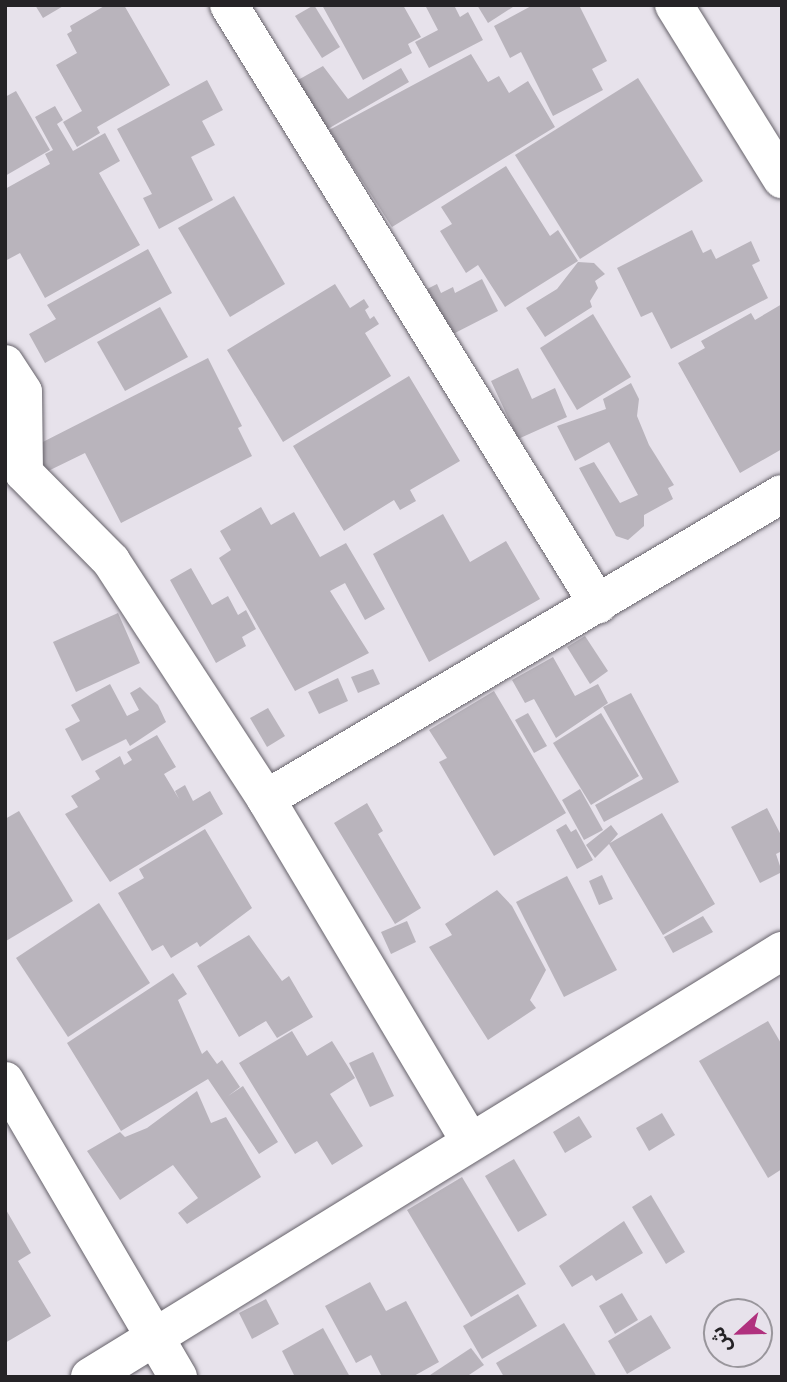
<!DOCTYPE html>
<html>
<head>
<meta charset="utf-8">
<style>
	body { margin:0 }
	#map { position:relative; width:787px; height:1382px; overflow:hidden; background:#e7e2eb; font-family:Barlow,"Noto Sans Arabic",sans-serif }
	div>[style] { position:absolute }
	.building>* { inset:0; background:#b9b4bc }
	.roads { filter:drop-shadow(0 0 2px #66626a) drop-shadow(0 0 2px #66626a) }
	.minor>* { height:38px; margin:-19px; padding:0 19px; transform-origin:19px; border-radius:19px; background:#fff }
	span { translate:-50% -50%; white-space:nowrap; text-align:center; line-height:1.15; -webkit-text-stroke:5px #e7e2eb; paint-order:stroke }
	.frame { position:absolute; inset:0; border:7px solid #252326; pointer-events:none }
	.north { position:absolute; left:703px; top:1298px; width:70px; height:70px; box-sizing:border-box; background:#e7e2eb; border:2px solid #99969c; border-radius:50%; rotate:248deg; font-size:19px; font-weight:700; line-height:28px; text-align:center; color:#252326 }
	.north::after { content:''; display:block; margin:auto; width:24px; height:32px; background:#b0317e; clip-path:polygon(50% 0,100% 100%,50% 72%,0 100%) }
</style>
</head>
<body>
<div id="map">
	<div class="building">
		<div style="clip-path:polygon(35px 5px,65px 5px,43px 18px)"></div>
		<div style="clip-path:polygon(106px 5px,124px 5px,170px 85px,97px 127px,100px 133px,77px 147px,63px 122px,82px 111px,56px 65px,77px 53px,67px 34px,72px 31px,70px 26px)"></div>
		<div style="clip-path:polygon(314px 5px,340px 47px,322px 58px,295px 16px)"></div>
		<div style="clip-path:polygon(322px 5px,403px 5px,421px 37px,408px 44px,412px 53px,363px 80px)"></div>
		<div style="clip-path:polygon(425px 5px,454px 5px,460px 17px,468px 12px,483px 40px,429px 68px,415px 42px,438px 30px)"></div>
		<div style="clip-path:polygon(477px 5px,516px 5px,488px 23px)"></div>
		<div style="clip-path:polygon(533px 5px,579px 5px,607px 61px,592px 69px,603px 90px,553px 116px,521px 52px,510px 58px,494px 26px)"></div>
		<div style="clip-path:polygon(471px 54px,488px 82px,499px 76px,509px 93px,528px 81px,555px 127px,392px 227px,329px 130px)"></div>
		<div style="clip-path:polygon(323px 66px,348px 99px,401px 68px,409px 82px,326px 130px,298px 80px)"></div>
		<div style="clip-path:polygon(638px 78px,703px 181px,580px 259px,515px 155px)"></div>
		<div style="clip-path:polygon(207px 80px,223px 110px,202px 121px,215px 145px,191px 157px,213px 200px,159px 229px,143px 198px,152px 194px,117px 129px)"></div>
		<div style="clip-path:polygon(16px 91px,50px 150px,5px 176px,5px 97px)"></div>
		<div style="clip-path:polygon(55px 106px,63px 120px,57px 124px,73px 151px,105px 133px,120px 161px,99px 173px,140px 245px,45px 298px,20px 253px,5px 261px,5px 189px,50px 164px,45px 154px,53px 150px,35px 117px)"></div>
		<div style="clip-path:polygon(506px 166px,550px 236px,558px 230px,578px 261px,505px 307px,478px 265px,466px 273px,440px 231px,452px 224px,441px 207px)"></div>
		<div style="clip-path:polygon(234px 196px,285px 284px,230px 317px,178px 228px)"></div>
		<div style="clip-path:polygon(692px 230px,703px 253px,711px 249px,716px 259px,751px 241px,760px 261px,752px 265px,768px 298px,671px 349px,652px 312px,641px 317px,617px 268px)"></div>
		<div style="clip-path:polygon(148px 249px,172px 293px,45px 363px,29px 334px,56px 319px,47px 305px)"></div>
		<div style="clip-path:polygon(578px 262px,594px 263px,605px 274px,595px 281px,598px 288px,590px 301px,592px 307px,545px 337px,526px 308px,557px 289px)"></div>
		<div style="clip-path:polygon(482px 279px,498px 311px,451px 335px,427px 289px,437px 284px,441px 293px,453px 287px,455px 293px)"></div>
		<div style="clip-path:polygon(335px 284px,350px 308px,364px 299px,369px 307px,365px 310px,370px 319px,374px 316px,379px 324px,365px 333px,391px 376px,283px 442px,227px 350px)"></div>
		<div style="clip-path:polygon(782px 304px,782px 449px,740px 473px,678px 363px,705px 348px,701px 341px,751px 313px,755px 320px)"></div>
		<div style="clip-path:polygon(160px 307px,188px 357px,125px 391px,97px 342px)"></div>
		<div style="clip-path:polygon(593px 314px,631px 377px,577px 410px,540px 348px)"></div>
		<div style="clip-path:polygon(208px 358px,242px 426px,238px 428px,252px 456px,121px 523px,85px 453px,44px 473px,31px 448px)"></div>
		<div style="clip-path:polygon(518px 368px,532px 399px,555px 388px,567px 417px,518px 439px,491px 381px)"></div>
		<div style="clip-path:polygon(409px 376px,460px 461px,410px 490px,416px 501px,400px 510px,394px 500px,344px 531px,293px 446px)"></div>
		<div style="clip-path:polygon(631px 383px,639px 399px,637px 416px,649px 445px,674px 485px,668px 488px,673px 499px,644px 515px,644px 526px,628px 540px,616px 536px,579px 468px,594px 462px,620px 503px,638px 495px,609px 442px,575px 461px,557px 426px,606px 409px,603px 399px)"></div>
		<div style="clip-path:polygon(261px 507px,271px 525px,294px 512px,320px 557px,346px 543px,385px 609px,365px 620px,345px 583px,330px 591px,369px 653px,295px 691px,219px 558px,231px 550px,220px 531px)"></div>
		<div style="clip-path:polygon(443px 514px,470px 562px,506px 541px,540px 599px,429px 662px,373px 554px)"></div>
		<div style="clip-path:polygon(191px 568px,212px 605px,228px 596px,238px 615px,246px 610px,256px 629px,242px 637px,246px 646px,216px 663px,170px 580px)"></div>
		<div style="clip-path:polygon(118px 613px,140px 663px,76px 692px,53px 642px)"></div>
		<div style="clip-path:polygon(585px 636px,608px 671px,590px 684px,567px 647px)"></div>
		<div style="clip-path:polygon(553px 657px,575px 696px,598px 684px,608px 703px,556px 738px,534px 699px,525px 703px,512px 680px)"></div>
		<div style="clip-path:polygon(373px 669px,380px 684px,358px 693px,351px 677px)"></div>
		<div style="clip-path:polygon(338px 678px,348px 701px,319px 714px,308px 692px)"></div>
		<div style="clip-path:polygon(110px 684px,127px 716px,139px 710px,130px 693px,140px 687px,158px 705px,166px 722px,130px 746px,126px 739px,82px 761px,65px 729px,80px 721px,71px 705px)"></div>
		<div style="clip-path:polygon(494px 691px,566px 813px,494px 856px,439px 762px,447px 758px,429px 730px)"></div>
		<div style="clip-path:polygon(631px 693px,679px 782px,604px 822px,595px 805px,643px 779px,603px 707px)"></div>
		<div style="clip-path:polygon(268px 708px,285px 736px,267px 747px,250px 718px)"></div>
		<div style="clip-path:polygon(528px 713px,547px 746px,534px 753px,515px 720px)"></div>
		<div style="clip-path:polygon(601px 713px,639px 776px,591px 805px,553px 743px)"></div>
		<div style="clip-path:polygon(157px 735px,176px 767px,164px 774px,179px 799px,175px 791px,185px 785px,193px 801px,210px 791px,223px 814px,110px 882px,65px 814px,78px 807px,71px 796px,100px 779px,95px 771px,120px 756px,124px 765px,132px 760px,127px 752px)"></div>
		<div style="clip-path:polygon(580px 789px,603px 830px,584px 840px,562px 800px)"></div>
		<div style="clip-path:polygon(367px 803px,383px 831px,378px 834px,421px 908px,395px 924px,334px 823px)"></div>
		<div style="clip-path:polygon(767px 808px,782px 837px,782px 851px,776px 854px,782px 872px,760px 883px,731px 827px)"></div>
		<div style="clip-path:polygon(19px 811px,73px 901px,6px 941px,5px 819px)"></div>
		<div style="clip-path:polygon(662px 813px,715px 904px,663px 935px,609px 844px,595px 858px,586px 845px,611px 825px,618px 834px,610px 843px)"></div>
		<div style="clip-path:polygon(566px 824px,571px 832px,576px 829px,593px 860px,577px 869px,556px 830px)"></div>
		<div style="clip-path:polygon(205px 829px,252px 908px,200px 947px,197px 942px,171px 958px,163px 945px,152px 951px,118px 893px,144px 878px,139px 869px)"></div>
		<div style="clip-path:polygon(602px 875px,613px 899px,599px 905px,589px 881px)"></div>
		<div style="clip-path:polygon(567px 876px,617px 970px,564px 997px,516px 902px)"></div>
		<div style="clip-path:polygon(497px 890px,512px 906px,546px 970px,530px 1000px,536px 1008px,488px 1040px,429px 947px,452px 935px,445px 924px)"></div>
		<div style="clip-path:polygon(99px 903px,150px 983px,68px 1037px,16px 958px)"></div>
		<div style="clip-path:polygon(703px 916px,713px 932px,673px 953px,664px 937px)"></div>
		<div style="clip-path:polygon(407px 921px,416px 942px,391px 954px,381px 932px)"></div>
		<div style="clip-path:polygon(249px 935px,282px 981px,289px 976px,313px 1017px,277px 1038px,266px 1021px,239px 1037px,197px 966px)"></div>
		<div style="clip-path:polygon(173px 973px,187px 994px,178px 1000px,202px 1054px,207px 1050px,217px 1064px,222px 1060px,240px 1087px,228px 1096px,243px 1086px,278px 1142px,259px 1154px,208px 1079px,121px 1131px,67px 1043px)"></div>
		<div style="clip-path:polygon(768px 1021px,782px 1045px,782px 1169px,768px 1178px,699px 1061px)"></div>
		<div style="clip-path:polygon(292px 1031px,307px 1056px,332px 1041px,355px 1078px,330px 1094px,363px 1146px,332px 1165px,317px 1141px,295px 1154px,239px 1063px)"></div>
		<div style="clip-path:polygon(373px 1052px,394px 1096px,370px 1107px,349px 1063px)"></div>
		<div style="clip-path:polygon(197px 1091px,211px 1123px,226px 1117px,261px 1177px,187px 1224px,178px 1213px,198px 1198px,173px 1165px,120px 1200px,87px 1151px,120px 1132px,125px 1137px,147px 1128px)"></div>
		<div style="clip-path:polygon(662px 1113px,675px 1135px,649px 1151px,636px 1128px)"></div>
		<div style="clip-path:polygon(579px 1116px,592px 1137px,565px 1153px,553px 1132px)"></div>
		<div style="clip-path:polygon(514px 1159px,547px 1215px,518px 1232px,485px 1176px)"></div>
		<div style="clip-path:polygon(462px 1177px,526px 1284px,471px 1317px,407px 1210px)"></div>
		<div style="clip-path:polygon(651px 1195px,685px 1252px,666px 1264px,632px 1207px)"></div>
		<div style="clip-path:polygon(5px 1208px,31px 1253px,18px 1261px,51px 1316px,5px 1343px)"></div>
		<div style="clip-path:polygon(624px 1221px,643px 1253px,596px 1281px,592px 1275px,572px 1287px,559px 1266px)"></div>
		<div style="clip-path:polygon(370px 1282px,386px 1311px,406px 1301px,439px 1362px,412px 1377px,382px 1377px,371px 1355px,356px 1363px,325px 1306px)"></div>
		<div style="clip-path:polygon(622px 1293px,638px 1320px,615px 1334px,599px 1306px)"></div>
		<div style="clip-path:polygon(518px 1294px,537px 1326px,482px 1359px,463px 1326px)"></div>
		<div style="clip-path:polygon(266px 1299px,279px 1324px,252px 1339px,239px 1313px)"></div>
		<div style="clip-path:polygon(651px 1315px,671px 1348px,627px 1374px,608px 1341px)"></div>
		<div style="clip-path:polygon(564px 1323px,597px 1377px,504px 1377px,496px 1363px)"></div>
		<div style="clip-path:polygon(323px 1328px,350px 1377px,295px 1377px,282px 1351px)"></div>
		<div style="clip-path:polygon(471px 1348px,484px 1365px,466px 1377px,427px 1377px)"></div>
	</div>
	<div class="roads">
		<div class="minor">
			<div style="left:229px;top:5px;width:704px;rotate:58.37deg"></div>
			<div style="left:674px;top:5px;width:205px;rotate:58.2deg"></div>
			<div style="left:5px;top:364px;width:33px;rotate:57deg"></div>
			<div style="left:23px;top:392px;width:81px;rotate:89.3deg"></div>
			<div style="left:24px;top:473px;width:124px;rotate:45.3deg"></div>
			<div style="left:111px;top:561px;width:284px;rotate:56.9deg"></div>
			<div style="left:266px;top:799px;width:398px;rotate:59.2deg"></div>
			<div style="left:266px;top:799px;width:599px;rotate:-30.59deg"></div>
			<div style="left:5px;top:1081px;width:343px;rotate:59.7deg"></div>
			<div style="left:90px;top:1377px;width:813px;rotate:-31.62deg"></div>
		</div>
	</div>
	<div class="frame"></div>
	<div class="north">ش</div>
</div>
</body>
</html>
